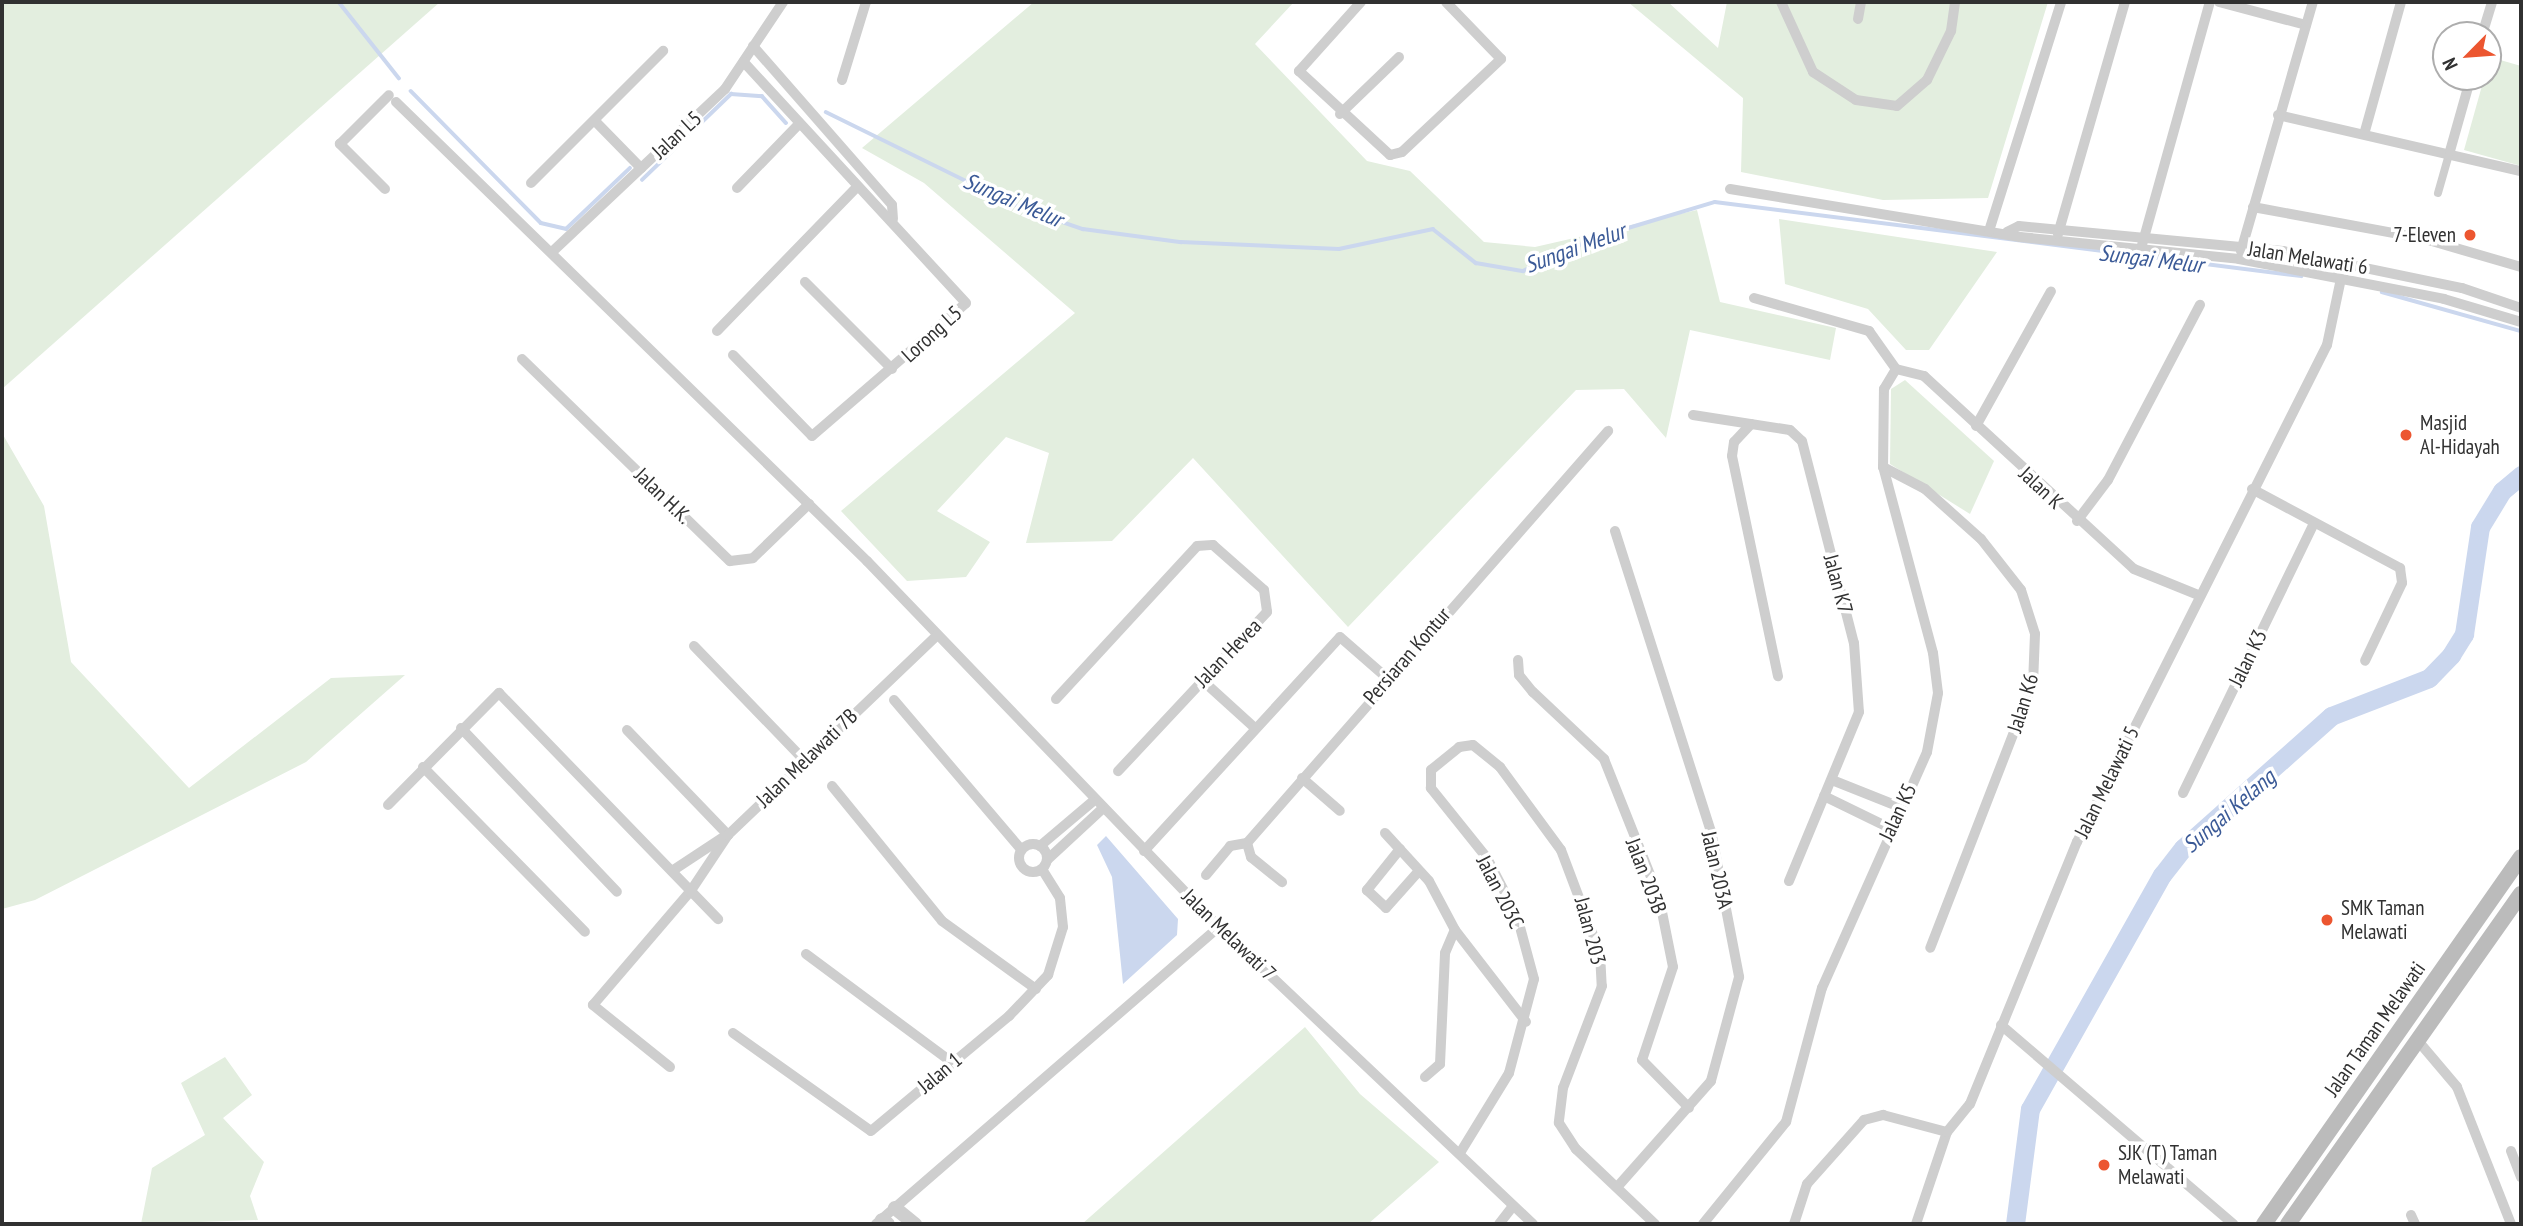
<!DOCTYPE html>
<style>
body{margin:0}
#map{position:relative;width:2523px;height:1226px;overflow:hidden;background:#fff;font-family:"PT Sans Narrow",sans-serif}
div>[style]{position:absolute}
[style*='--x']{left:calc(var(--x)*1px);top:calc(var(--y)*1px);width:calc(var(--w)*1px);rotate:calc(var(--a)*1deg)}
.green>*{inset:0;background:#e3eedf}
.water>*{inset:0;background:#cbd7ee}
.stream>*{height:3.5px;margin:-1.75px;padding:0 1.75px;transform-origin:1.75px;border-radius:1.75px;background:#cbd7ee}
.river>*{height:19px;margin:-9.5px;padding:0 9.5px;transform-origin:9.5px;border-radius:9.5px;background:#cbd7ee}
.pedestrian>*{height:8px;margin:-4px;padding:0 4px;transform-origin:4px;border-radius:4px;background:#cecece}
.minor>*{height:10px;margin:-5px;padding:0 5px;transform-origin:5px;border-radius:5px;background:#cecece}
.minor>.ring{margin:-5px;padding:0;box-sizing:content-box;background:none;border:10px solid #cecece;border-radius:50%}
.tertiary>*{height:14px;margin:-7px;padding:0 7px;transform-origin:7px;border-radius:7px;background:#cecece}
.secondary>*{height:16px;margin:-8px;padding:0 8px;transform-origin:8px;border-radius:8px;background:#bbb}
.dots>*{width:19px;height:19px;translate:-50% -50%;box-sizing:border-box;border:4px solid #fff;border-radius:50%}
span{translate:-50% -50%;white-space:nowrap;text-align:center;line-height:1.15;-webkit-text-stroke:7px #fff;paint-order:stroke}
.street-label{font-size:21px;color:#313131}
.poi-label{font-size:21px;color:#313131}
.right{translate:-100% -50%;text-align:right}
.left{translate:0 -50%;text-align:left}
.water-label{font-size:23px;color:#3b5a97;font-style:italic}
.frame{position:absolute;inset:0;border:4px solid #313131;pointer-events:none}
.north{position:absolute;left:2432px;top:21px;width:70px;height:70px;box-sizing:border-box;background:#fff;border:2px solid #adadad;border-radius:50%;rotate:245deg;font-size:19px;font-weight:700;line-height:28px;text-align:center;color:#313131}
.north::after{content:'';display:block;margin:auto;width:24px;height:32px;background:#ec5630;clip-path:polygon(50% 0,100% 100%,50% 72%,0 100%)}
</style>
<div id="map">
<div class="green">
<div style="clip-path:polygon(2px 2px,440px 2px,2px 389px)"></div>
<div style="clip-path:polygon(1034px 2px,1294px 2px,1255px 44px,1367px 161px,1410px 171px,1484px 242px,1535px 247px,1697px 210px,1720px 302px,1836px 328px,1830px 360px,1690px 330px,1666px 438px,1624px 389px,1576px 390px,1348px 627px,1193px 458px,1112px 541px,1026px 543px,1049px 453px,1006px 437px,937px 511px,990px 542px,966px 577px,907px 581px,841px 511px,1075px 313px,924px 183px,862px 148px)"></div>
<div style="clip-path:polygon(1628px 2px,1668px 2px,1718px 48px,1727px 2px,2048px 2px,1988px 198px,1883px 200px,1741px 172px,1743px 98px)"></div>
<div style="clip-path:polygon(2490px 57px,2521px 66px,2521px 166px,2464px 150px)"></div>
<div style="clip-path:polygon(1779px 219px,1997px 252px,1929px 350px,1906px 350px,1868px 309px,1785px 284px)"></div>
<div style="clip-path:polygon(1905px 380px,1994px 461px,1970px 514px,1890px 464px,1891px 389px)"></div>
<div style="clip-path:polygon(2px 433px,44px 506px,71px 662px,189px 788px,331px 678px,405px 675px,306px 762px,35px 900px,2px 909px)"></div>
<div style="clip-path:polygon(1305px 1027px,1360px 1094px,1439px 1162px,1368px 1224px,1082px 1224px)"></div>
<div style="clip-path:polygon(225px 1057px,252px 1095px,223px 1118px,264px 1162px,250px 1196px,258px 1220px,141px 1224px,152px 1168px,205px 1135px,181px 1083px)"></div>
</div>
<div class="water">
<div style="clip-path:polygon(1106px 836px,1178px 919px,1177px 935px,1123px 984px,1112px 877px,1097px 845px)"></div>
</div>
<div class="stream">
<div style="--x:339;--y:2;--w:97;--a:51.7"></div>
<div style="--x:411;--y:91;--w:185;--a:45.4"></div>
<div style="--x:541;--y:223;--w:26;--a:13"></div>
<div style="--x:566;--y:229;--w:88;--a:-43.6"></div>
<div style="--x:826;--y:112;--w:215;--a:26.2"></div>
<div style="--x:1019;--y:207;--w:68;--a:19"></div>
<div style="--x:1083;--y:229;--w:99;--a:7.6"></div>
<div style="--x:1181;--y:242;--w:158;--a:2.5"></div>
<div style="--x:1339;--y:249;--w:96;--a:-12"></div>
<div style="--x:1433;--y:229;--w:55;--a:38.3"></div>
<div style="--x:1476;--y:263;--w:48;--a:9.7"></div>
<div style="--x:1523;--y:271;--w:79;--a:-24.6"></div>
<div style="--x:1595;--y:238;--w:125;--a:-16.7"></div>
<div style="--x:1715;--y:202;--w:591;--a:7.2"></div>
<div style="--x:642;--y:180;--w:124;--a:-44"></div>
<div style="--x:731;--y:94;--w:31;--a:4"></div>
<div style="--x:762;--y:96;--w:36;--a:48"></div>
<div style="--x:2382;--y:292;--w:144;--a:15.7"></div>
</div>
<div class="river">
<div style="--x:2015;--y:1224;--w:116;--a:-82.6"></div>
<div style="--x:2030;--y:1109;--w:269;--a:-60.6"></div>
<div style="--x:2162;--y:875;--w:34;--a:-52"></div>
<div style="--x:2183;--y:848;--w:198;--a:-41.7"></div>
<div style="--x:2331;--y:716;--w:105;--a:-21.2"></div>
<div style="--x:2429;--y:678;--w:32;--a:-46"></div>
<div style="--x:2451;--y:655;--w:25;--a:-58"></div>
<div style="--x:2464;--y:634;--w:108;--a:-81.5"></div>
<div style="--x:2480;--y:527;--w:42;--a:-58.6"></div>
<div style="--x:2502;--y:491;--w:25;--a:-40"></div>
</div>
<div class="pedestrian">
<div style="--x:2438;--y:193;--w:44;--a:-74.1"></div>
</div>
<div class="minor">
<div style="--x:1361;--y:2;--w:93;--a:131.9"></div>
<div style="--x:1299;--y:71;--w:124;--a:42.7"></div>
<div style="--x:1390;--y:155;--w:12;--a:-14"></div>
<div style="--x:1402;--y:152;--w:136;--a:-43.2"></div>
<div style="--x:1501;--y:59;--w:79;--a:-134"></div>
<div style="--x:1781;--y:2;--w:77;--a:65.4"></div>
<div style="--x:1813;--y:72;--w:51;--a:33.1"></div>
<div style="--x:1856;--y:100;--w:41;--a:8.3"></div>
<div style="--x:1897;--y:106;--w:40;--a:-41"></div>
<div style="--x:1927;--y:80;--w:55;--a:-63.9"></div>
<div style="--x:1951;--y:31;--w:29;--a:-82"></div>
<div style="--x:2219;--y:2;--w:90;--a:14.8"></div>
<div style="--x:1858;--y:19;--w:17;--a:-80"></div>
<div style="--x:2482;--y:35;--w:34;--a:-73"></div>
<div style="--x:753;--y:46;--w:211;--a:48.8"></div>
<div style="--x:892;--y:205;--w:14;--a:86"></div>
<div style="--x:842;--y:80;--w:82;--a:-72.9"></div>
<div style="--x:396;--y:102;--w:658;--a:44.26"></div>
<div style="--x:867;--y:561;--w:508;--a:46.12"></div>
<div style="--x:1219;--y:927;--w:432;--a:43.4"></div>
<div style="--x:1340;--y:114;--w:82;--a:-44"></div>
<div style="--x:2278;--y:115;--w:249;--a:13"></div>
<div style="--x:595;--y:121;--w:66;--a:45.6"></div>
<div style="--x:2365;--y:131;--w:134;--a:-74.4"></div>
<div style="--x:2450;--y:151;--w:77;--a:-74.2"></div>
<div style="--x:531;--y:183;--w:187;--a:-45"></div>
<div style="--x:737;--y:188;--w:88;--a:-45.9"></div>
<div style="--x:385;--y:189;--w:64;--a:-135"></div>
<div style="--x:340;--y:144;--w:69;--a:-45"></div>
<div style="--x:1730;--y:189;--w:294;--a:9.4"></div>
<div style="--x:2020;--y:237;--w:220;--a:5.7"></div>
<div style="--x:2239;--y:259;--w:209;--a:11"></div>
<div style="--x:2444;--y:299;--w:80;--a:16.6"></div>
<div style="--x:2253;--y:207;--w:175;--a:10.5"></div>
<div style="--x:2425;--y:239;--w:100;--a:16.3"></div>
<div style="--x:1989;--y:231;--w:240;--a:-72.5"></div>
<div style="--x:2007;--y:232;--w:13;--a:-27"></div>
<div style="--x:2019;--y:226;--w:265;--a:5.4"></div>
<div style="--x:2283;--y:251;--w:183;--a:11.7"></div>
<div style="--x:2462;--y:288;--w:62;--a:18.7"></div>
<div style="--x:2058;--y:234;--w:241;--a:-73.9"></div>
<div style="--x:2142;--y:245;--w:252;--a:-74.4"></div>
<div style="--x:2241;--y:251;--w:259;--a:-73.9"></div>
<div style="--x:552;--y:252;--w:238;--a:-43.3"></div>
<div style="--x:725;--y:89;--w:105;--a:-56.3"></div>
<div style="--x:805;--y:282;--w:123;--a:45"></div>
<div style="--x:1754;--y:298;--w:120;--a:16"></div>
<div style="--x:1869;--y:331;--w:47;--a:54.6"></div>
<div style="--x:717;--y:331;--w:199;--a:-45.8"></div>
<div style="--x:733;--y:355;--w:113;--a:45.7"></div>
<div style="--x:812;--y:436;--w:203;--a:-40.8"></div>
<div style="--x:966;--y:303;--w:328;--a:-132.7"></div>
<div style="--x:522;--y:359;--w:290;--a:44.2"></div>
<div style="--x:730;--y:561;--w:23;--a:-7"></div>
<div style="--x:753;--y:558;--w:78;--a:-44"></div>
<div style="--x:1896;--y:369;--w:29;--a:14"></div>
<div style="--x:1924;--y:376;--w:285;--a:42.6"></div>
<div style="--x:2134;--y:569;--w:69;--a:22.1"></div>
<div style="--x:1693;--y:415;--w:98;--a:8.8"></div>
<div style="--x:1790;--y:430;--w:16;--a:43"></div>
<div style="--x:1802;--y:441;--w:209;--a:75.6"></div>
<div style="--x:1854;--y:643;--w:69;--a:85.9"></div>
<div style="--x:1859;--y:712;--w:183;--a:112.5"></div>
<div style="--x:1751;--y:424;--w:25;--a:133"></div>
<div style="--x:1734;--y:442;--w:14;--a:98"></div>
<div style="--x:1732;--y:456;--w:225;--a:78.2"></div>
<div style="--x:1976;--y:426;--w:154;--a:-60.9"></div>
<div style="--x:1883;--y:467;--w:47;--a:27.6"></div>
<div style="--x:1925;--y:489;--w:75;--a:41.8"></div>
<div style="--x:1981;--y:539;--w:65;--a:51.9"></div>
<div style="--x:2021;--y:590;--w:46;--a:72.3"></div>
<div style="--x:2035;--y:634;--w:49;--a:92.3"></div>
<div style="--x:2033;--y:683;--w:284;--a:111.2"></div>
<div style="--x:2252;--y:489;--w:168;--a:28.1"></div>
<div style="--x:2400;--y:568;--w:15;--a:82"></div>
<div style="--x:2402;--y:583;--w:86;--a:115.4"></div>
<div style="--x:2077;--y:521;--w:51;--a:-52.9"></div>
<div style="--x:2108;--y:480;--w:198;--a:-62.3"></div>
<div style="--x:1615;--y:531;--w:315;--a:72.3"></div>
<div style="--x:1711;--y:831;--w:149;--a:79.1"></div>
<div style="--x:1739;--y:977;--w:108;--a:105.1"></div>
<div style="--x:1711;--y:1081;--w:139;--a:131.5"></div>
<div style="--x:694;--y:646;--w:158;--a:46"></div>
<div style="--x:1518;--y:660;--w:15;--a:86"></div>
<div style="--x:1519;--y:675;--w:22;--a:51"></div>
<div style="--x:1533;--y:692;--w:98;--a:43.3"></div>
<div style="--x:1604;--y:759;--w:149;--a:68.3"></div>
<div style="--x:1659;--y:897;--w:71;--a:78.7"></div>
<div style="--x:1673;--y:967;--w:98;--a:108.4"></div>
<div style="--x:1642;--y:1060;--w:67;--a:45.6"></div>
<div style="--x:1202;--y:680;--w:72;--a:42.2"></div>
<div style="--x:1056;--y:699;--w:208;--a:-47.3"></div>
<div style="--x:1197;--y:546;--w:16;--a:-4"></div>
<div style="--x:1213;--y:545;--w:68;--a:41.4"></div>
<div style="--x:1264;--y:590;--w:22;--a:82"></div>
<div style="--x:1267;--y:612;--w:218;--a:133.1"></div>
<div style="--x:894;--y:700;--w:196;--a:49.6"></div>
<div style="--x:461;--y:728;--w:226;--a:46.4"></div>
<div style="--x:627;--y:730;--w:146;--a:46.1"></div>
<div style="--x:423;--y:767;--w:231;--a:45.5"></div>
<div style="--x:1302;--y:778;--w:50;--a:41"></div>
<div style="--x:1832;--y:780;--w:73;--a:21.7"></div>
<div style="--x:832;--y:786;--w:174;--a:50.8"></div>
<div style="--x:942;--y:921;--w:116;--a:35.9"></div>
<div style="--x:2183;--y:793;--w:300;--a:-64.1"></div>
<div style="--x:1824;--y:796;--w:73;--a:25.9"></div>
<div style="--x:388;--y:805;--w:158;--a:-45.3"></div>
<div style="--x:499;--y:693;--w:315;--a:45.9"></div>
<div style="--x:1385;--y:833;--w:65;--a:47.5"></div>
<div style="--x:1429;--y:881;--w:55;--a:62"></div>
<div style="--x:1455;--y:930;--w:116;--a:52.3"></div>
<div style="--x:1247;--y:843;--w:548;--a:-48.77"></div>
<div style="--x:1247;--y:843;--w:15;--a:74"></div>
<div style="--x:1251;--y:857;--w:40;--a:39"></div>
<div class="ring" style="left:1019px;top:844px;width:18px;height:18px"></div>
<div style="--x:1040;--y:846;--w:68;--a:-40.2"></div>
<div style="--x:1400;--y:849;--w:53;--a:128.8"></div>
<div style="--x:1367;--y:890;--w:26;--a:43"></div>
<div style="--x:1386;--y:908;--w:48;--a:-48.4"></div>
<div style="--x:1144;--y:851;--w:290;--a:-47.5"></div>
<div style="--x:1340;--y:637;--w:62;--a:41.1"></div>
<div style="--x:1047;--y:860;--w:74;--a:-42.8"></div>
<div style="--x:672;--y:871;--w:60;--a:-33.4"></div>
<div style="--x:1206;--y:875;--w:38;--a:-50"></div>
<div style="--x:1230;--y:846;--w:17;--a:-10"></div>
<div style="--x:806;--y:954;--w:183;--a:36.6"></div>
<div style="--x:2001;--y:1025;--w:306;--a:40.6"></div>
<div style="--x:733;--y:1033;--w:169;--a:35.4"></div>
<div style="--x:871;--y:1131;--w:180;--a:-39.8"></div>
<div style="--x:1009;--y:1016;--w:57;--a:-46.4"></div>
<div style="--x:1048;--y:975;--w:50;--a:-72.6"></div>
<div style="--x:1063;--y:927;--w:29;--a:-96"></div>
<div style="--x:1060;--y:898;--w:34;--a:-122"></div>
<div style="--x:2419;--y:1042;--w:59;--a:49.8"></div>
<div style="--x:2457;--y:1087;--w:147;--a:68.5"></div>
<div style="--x:670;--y:1067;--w:99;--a:-141.2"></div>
<div style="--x:593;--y:1005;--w:149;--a:-49.4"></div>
<div style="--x:690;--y:892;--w:69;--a:-56.3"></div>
<div style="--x:728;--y:835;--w:288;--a:-43.7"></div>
<div style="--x:1425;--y:1077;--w:20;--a:-41"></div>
<div style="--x:1440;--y:1064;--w:111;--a:-87.4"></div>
<div style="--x:1445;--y:953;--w:25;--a:-67"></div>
<div style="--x:2511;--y:1151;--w:28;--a:69"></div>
<div style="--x:1460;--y:1153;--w:94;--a:-58.5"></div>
<div style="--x:1509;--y:1073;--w:97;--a:-75.1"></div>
<div style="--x:1534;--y:979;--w:65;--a:-105.1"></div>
<div style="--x:1517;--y:916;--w:65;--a:-117.3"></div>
<div style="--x:1487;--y:858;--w:90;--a:-128.7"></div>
<div style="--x:1431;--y:788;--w:18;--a:-90"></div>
<div style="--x:1431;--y:770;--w:36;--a:-39"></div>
<div style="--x:1459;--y:747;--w:14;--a:-8"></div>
<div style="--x:1473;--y:745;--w:35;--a:39"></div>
<div style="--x:1500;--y:767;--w:103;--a:53.7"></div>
<div style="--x:1561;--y:850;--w:110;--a:69.3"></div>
<div style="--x:1600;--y:953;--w:33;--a:87"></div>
<div style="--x:1602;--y:986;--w:109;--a:110.9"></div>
<div style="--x:1563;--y:1088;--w:35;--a:97"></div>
<div style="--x:1559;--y:1123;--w:31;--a:57"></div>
<div style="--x:1576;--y:1149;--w:109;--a:43.5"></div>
<div style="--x:2411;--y:1215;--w:10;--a:66"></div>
<div style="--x:876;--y:1224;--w:454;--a:-40.9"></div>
<div style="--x:1499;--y:1224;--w:23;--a:-52"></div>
<div style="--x:1703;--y:1224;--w:132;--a:-50.9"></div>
<div style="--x:1786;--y:1122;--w:139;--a:-75"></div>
<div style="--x:1822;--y:988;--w:258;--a:-66"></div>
<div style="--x:1927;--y:752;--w:60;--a:-79.4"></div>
<div style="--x:1938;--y:693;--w:40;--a:-97.1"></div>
<div style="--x:1933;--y:653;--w:193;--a:-105"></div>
<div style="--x:1883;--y:467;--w:78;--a:-89.3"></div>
<div style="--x:1884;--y:389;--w:23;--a:-59"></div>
<div style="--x:1794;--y:1224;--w:42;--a:-72"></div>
<div style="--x:1807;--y:1184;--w:86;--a:-48.3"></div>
<div style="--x:1864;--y:1120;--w:20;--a:-15"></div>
<div style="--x:1883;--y:1115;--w:66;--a:14.9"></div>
<div style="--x:1916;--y:1224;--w:97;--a:-71.4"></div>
<div style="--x:1947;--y:1132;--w:36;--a:-51"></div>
<div style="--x:1970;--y:1104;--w:283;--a:-67.8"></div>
<div style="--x:2077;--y:842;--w:556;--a:-63.3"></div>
<div style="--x:2327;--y:345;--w:83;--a:-78.1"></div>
</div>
<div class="tertiary">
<div style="--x:895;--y:1208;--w:26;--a:39"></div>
<div style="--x:882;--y:1220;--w:7;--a:34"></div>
</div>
<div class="secondary">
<div style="--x:2264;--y:1224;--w:448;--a:-55"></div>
<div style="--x:2288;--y:1224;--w:404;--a:-54.8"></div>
</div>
<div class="dots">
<div style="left:2470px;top:235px;background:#ec5630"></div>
<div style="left:2406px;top:435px;background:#ec5630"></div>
<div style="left:2327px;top:920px;background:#ec5630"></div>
<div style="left:2104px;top:1165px;background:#ec5630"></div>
</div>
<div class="street-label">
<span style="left:677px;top:135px;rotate:-43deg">Jalan L5</span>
<span style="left:2308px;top:258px;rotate:9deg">Jalan Melawati 6</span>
<span style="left:932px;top:334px;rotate:-42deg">Lorong L5</span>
<span style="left:2041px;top:488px;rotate:43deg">Jalan K</span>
<span style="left:663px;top:496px;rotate:44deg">Jalan H.K.</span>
<span style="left:1838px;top:584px;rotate:75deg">Jalan K7</span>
<span style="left:1228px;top:653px;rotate:-46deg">Jalan Hevea</span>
<span style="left:1407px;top:656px;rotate:-49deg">Persiaran Kontur</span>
<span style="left:2248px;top:658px;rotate:-64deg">Jalan K3</span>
<span style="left:2023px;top:703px;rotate:-73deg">Jalan K6</span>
<span style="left:807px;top:758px;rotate:-44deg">Jalan Melawati 7B</span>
<span style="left:2107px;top:782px;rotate:-64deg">Jalan Melawati 5</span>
<span style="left:1898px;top:812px;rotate:-65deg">Jalan K5</span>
<span style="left:1717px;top:870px;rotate:77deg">Jalan 203A</span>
<span style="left:1646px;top:876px;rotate:69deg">Jalan 203B</span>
<span style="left:1500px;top:892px;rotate:63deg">Jalan 203C</span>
<span style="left:1590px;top:931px;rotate:75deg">Jalan 203</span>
<span style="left:1229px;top:935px;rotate:44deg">Jalan Melawati 7</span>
<span style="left:2375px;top:1029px;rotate:-55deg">Jalan Taman Melawati</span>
<span style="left:940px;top:1073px;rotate:-40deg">Jalan 1</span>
</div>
<div class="poi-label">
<span class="right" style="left:2456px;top:235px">7-Eleven</span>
<span class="left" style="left:2420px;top:435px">Masjid<br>Al-Hidayah</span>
<span class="left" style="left:2341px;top:920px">SMK Taman<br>Melawati</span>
<span class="left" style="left:2118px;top:1165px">SJK (T) Taman<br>Melawati</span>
</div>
<div class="water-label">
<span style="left:1013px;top:200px;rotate:23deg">Sungai Melur</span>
<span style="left:1575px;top:248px;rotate:-20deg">Sungai Melur</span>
<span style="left:2151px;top:259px;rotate:7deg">Sungai Melur</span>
<span style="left:2229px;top:811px;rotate:-41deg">Sungai Kelang</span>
</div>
<div class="frame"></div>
<div class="north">N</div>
</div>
